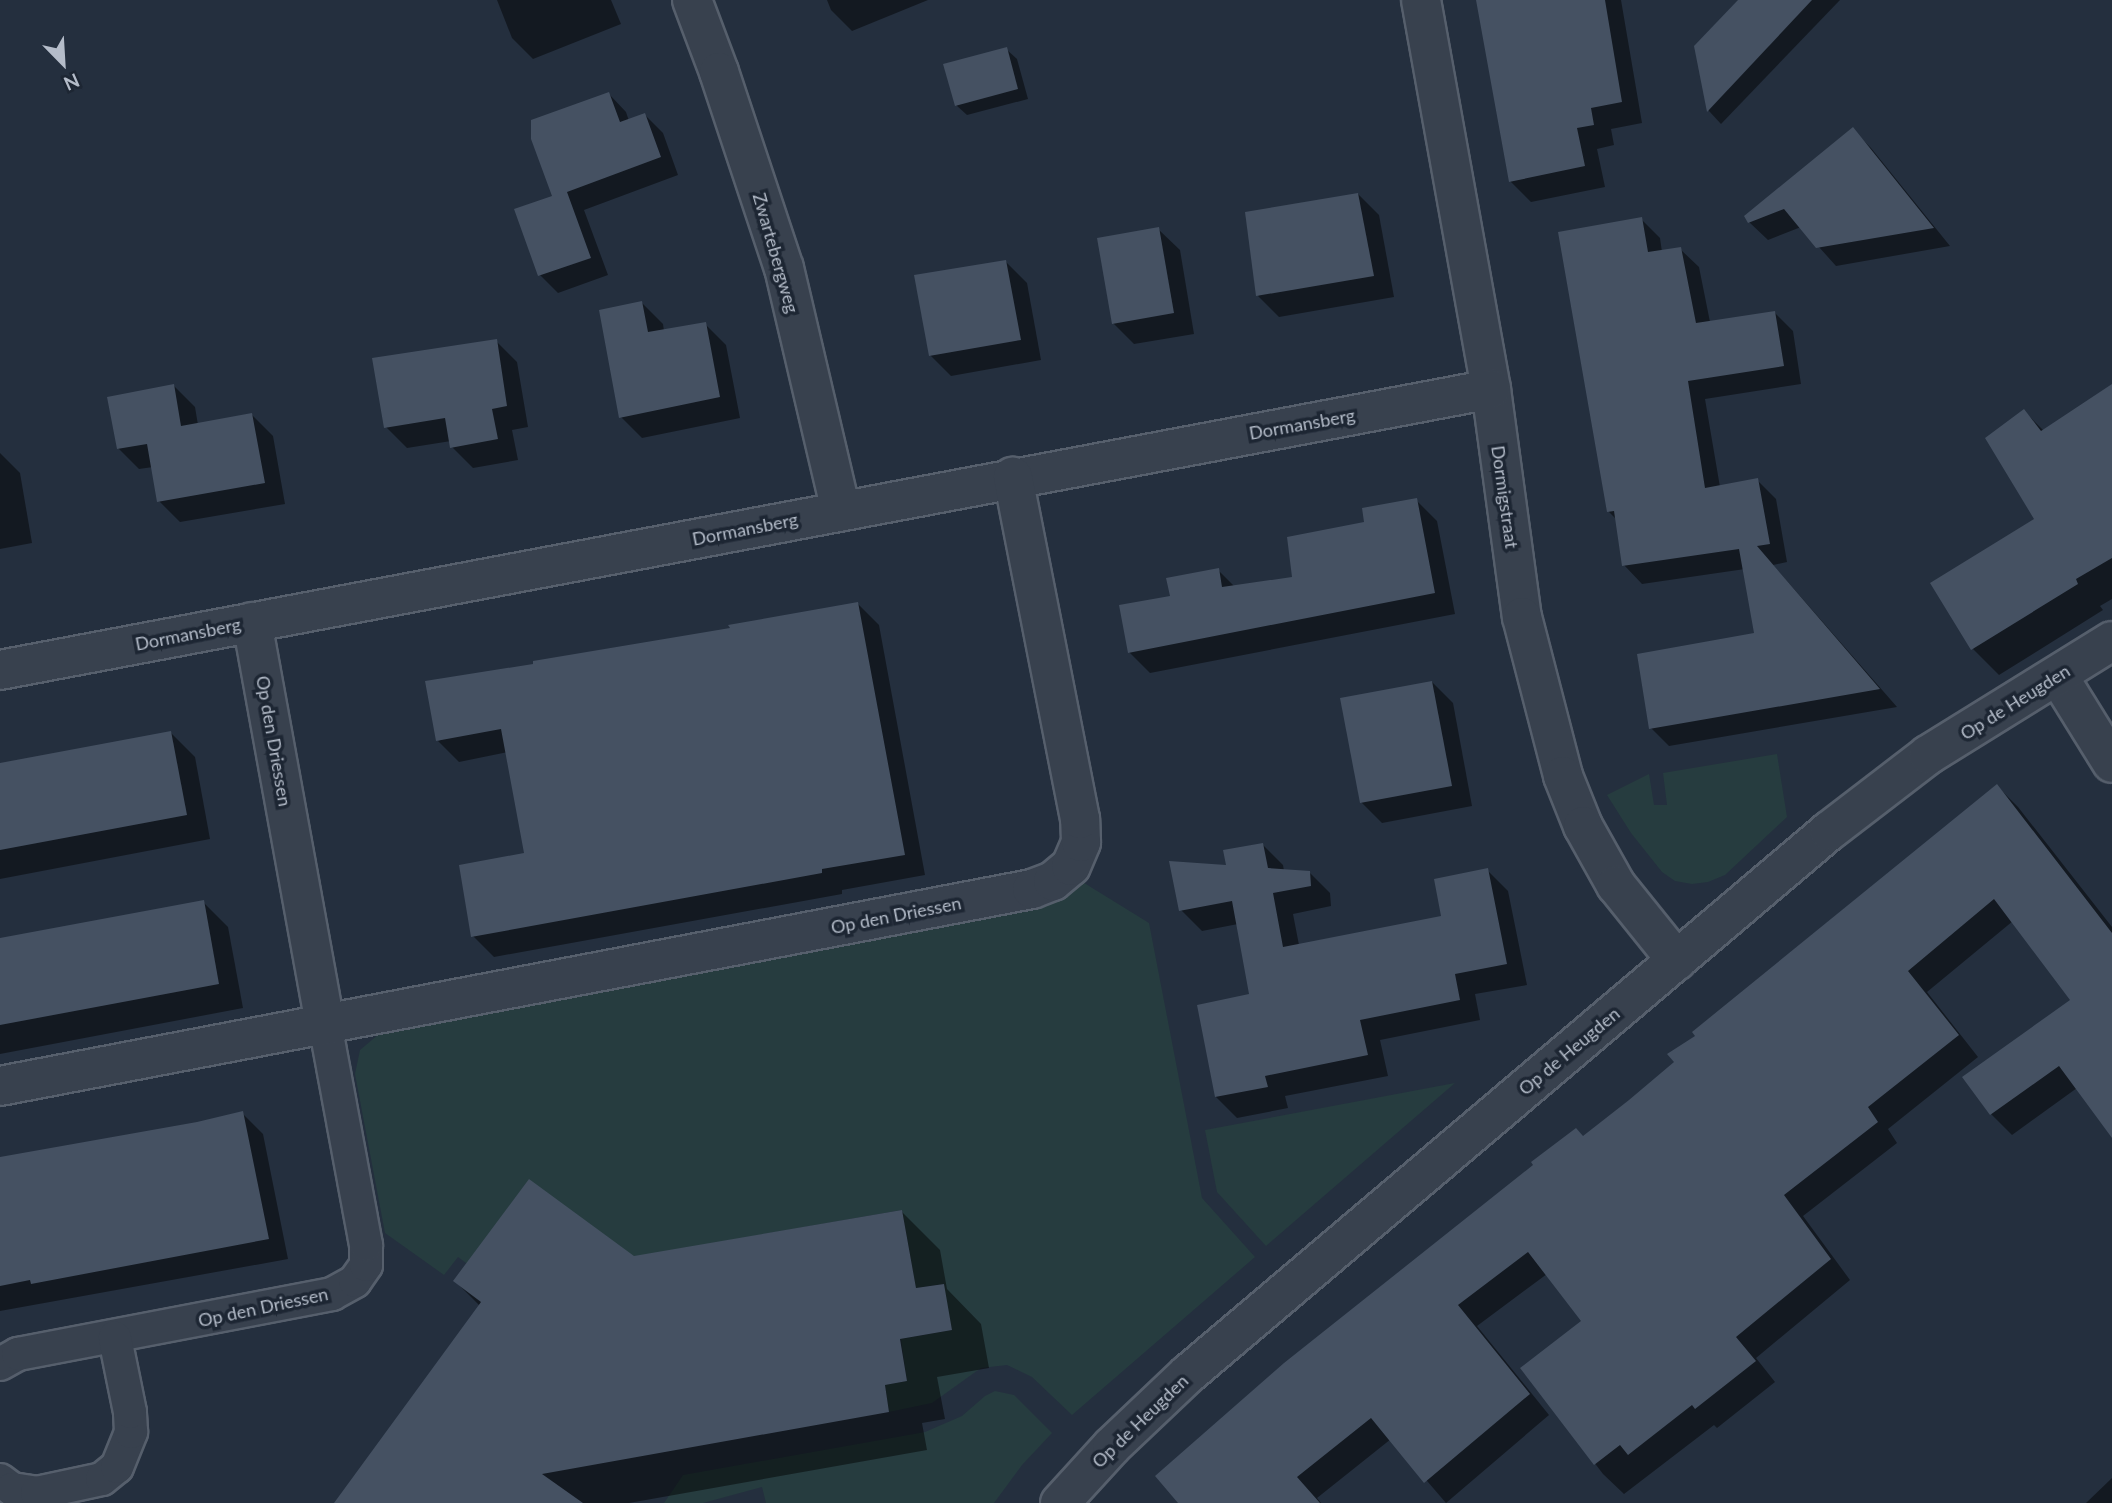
<!DOCTYPE html>
<style>
body{margin:0}
#map{position:relative;width:2112px;height:1503px;overflow:hidden;background:#242f3e;font-family:Lato,sans-serif}
div>[style]{position:absolute}
[style*='--x']{left:calc(var(--x)*1px);top:calc(var(--y)*1px);width:calc(var(--w)*1px);rotate:calc(var(--a)*1deg)}
.green>*{inset:0;background:#263c3f}
.shadow>*{inset:0;background:#0007}
.building>*{inset:0;background:#455162}
.roads{filter:drop-shadow(2px 0 #565f6c) drop-shadow(-2px 0 #565f6c) drop-shadow(0 2px #565f6c) drop-shadow(0 -2px #565f6c)}
.service>*{height:32px;margin:-16px;padding:0 16px;transform-origin:16px;border-radius:16px;background:#38414e}
.minor>*{height:38px;margin:-19px;padding:0 19px;transform-origin:19px;border-radius:19px;background:#38414e}
.tertiary>*{height:38px;margin:-19px;padding:0 19px;transform-origin:19px;border-radius:19px;background:#38414e}
span{translate:-50% -50%;white-space:nowrap;text-align:center;line-height:1.15;-webkit-text-stroke:7px #1d2633;paint-order:stroke}
.street-label{font-size:18px;color:#b4bcc9}
.north{position:absolute;left:28px;top:28px;width:70px;height:70px;-webkit-text-stroke:5px #1d2633;paint-order:stroke;rotate:156deg;font-size:19px;font-weight:700;line-height:28px;text-align:center;color:#b4bcc9}
.north::after{content:'';display:block;margin:auto;width:24px;height:32px;background:#b4bcc9;clip-path:polygon(50% 0,100% 100%,50% 72%,0 100%)}
</style>
<div id="map">
<div class="green">
<div style="clip-path:polygon(1777px 754px,1787px 817px,1725px 875px,1708px 882px,1692px 884px,1675px 881px,1662px 872px,1631px 833px,1607px 795px,1649px 774px,1654px 805px,1667px 805px,1663px 773px)"></div>
<div style="clip-path:polygon(1081px 881px,1149px 923px,1202px 1198px,1255px 1257px,1072px 1415px,1032px 1377px,1007px 1365px,981px 1368px,932px 1403px,889px 1412px,885px 1385px,907px 1381px,901px 1339px,952px 1330px,943px 1284px,916px 1288px,902px 1210px,634px 1257px,466px 1263px,458px 1257px,444px 1275px,385px 1233px,355px 1074px,360px 1050px,379px 1034px,393px 1028px,1037px 909px,1063px 898px)"></div>
<div style="clip-path:polygon(1455px 1083px,1266px 1246px,1217px 1192px,1205px 1130px)"></div>
<div style="clip-path:polygon(995px 1391px,1014px 1395px,1052px 1433px,1022px 1465px,994px 1503px,766px 1503px,762px 1487px,703px 1503px,664px 1503px,683px 1475px,925px 1432px,962px 1416px,985px 1396px)"></div>
</div>
<div class="shadow">
<div style="clip-path:polygon(497px 0,611px 0,621px 24px,533px 59px,512px 38px)"></div>
<div style="clip-path:polygon(827px 0,928px 0,852px 31px,831px 10px)"></div>
<div style="clip-path:polygon(1477px 0,1621px 0,1642px 123px,1611px 129px,1614px 145px,1597px 149px,1605px 187px,1531px 202px,1510px 181px)"></div>
<div style="clip-path:polygon(1741px 0,1840px 0,1721px 124px,1709px 111px,1696px 46px)"></div>
<div style="clip-path:polygon(1006px 49px,1017px 59px,1028px 99px,967px 115px,956px 105px)"></div>
<div style="clip-path:polygon(609px 94px,626px 112px,629px 121px,645px 115px,663px 133px,678px 175px,584px 210px,608px 275px,558px 293px,540px 275px,555px 197px)"></div>
<div style="clip-path:polygon(1853px 130px,1871px 148px,1950px 246px,1836px 266px,1801px 227px,1768px 240px,1749px 222px)"></div>
<div style="clip-path:polygon(1358px 194px,1379px 215px,1394px 297px,1279px 317px,1258px 296px)"></div>
<div style="clip-path:polygon(1641px 219px,1660px 238px,1662px 252px,1680px 249px,1699px 267px,1710px 322px,1775px 313px,1793px 331px,1801px 384px,1705px 399px,1720px 487px,1757px 480px,1776px 499px,1787px 562px,1773px 565px,1897px 707px,1669px 746px,1651px 728px,1756px 634px,1745px 569px,1642px 584px,1624px 565px,1617px 520px,1609px 512px)"></div>
<div style="clip-path:polygon(1158px 229px,1180px 250px,1194px 334px,1134px 344px,1113px 323px)"></div>
<div style="clip-path:polygon(1006px 262px,1027px 283px,1041px 360px,951px 376px,930px 355px)"></div>
<div style="clip-path:polygon(642px 303px,663px 324px,664px 331px,705px 324px,726px 345px,740px 418px,642px 438px,621px 417px)"></div>
<div style="clip-path:polygon(496px 341px,517px 362px,528px 427px,512px 430px,518px 460px,473px 468px,452px 447px,451px 441px,407px 448px,386px 427px)"></div>
<div style="clip-path:polygon(174px 386px,195px 407px,198px 425px,252px 415px,273px 436px,285px 504px,180px 522px,159px 501px,153px 467px,139px 469px,118px 448px)"></div>
<div style="clip-path:polygon(2112px 386px,2112px 599px,2100px 606px,2103px 610px,1999px 675px,1973px 649px,2037px 520px,2024px 411px,2044px 431px)"></div>
<div style="clip-path:polygon(0 453px,20px 473px,32px 543px,0 549px)"></div>
<div style="clip-path:polygon(1416px 500px,1437px 521px,1455px 614px,1150px 673px,1129px 652px,1172px 597px,1218px 570px,1235px 587px,1294px 578px,1366px 523px)"></div>
<div style="clip-path:polygon(858px 604px,879px 625px,925px 875px,842px 890px,842px 894px,494px 957px,473px 936px,527px 854px,508px 752px,459px 762px,438px 741px,732px 630px)"></div>
<div style="clip-path:polygon(1432px 682px,1453px 703px,1472px 806px,1382px 823px,1361px 802px)"></div>
<div style="clip-path:polygon(170px 732px,195px 757px,210px 839px,0 879px,0 765px)"></div>
<div style="clip-path:polygon(1997px 786px,2018px 807px,2112px 927px,2112px 1136px,2077px 1088px,2012px 1135px,1991px 1114px,2073px 1000px,2013px 921px,1927px 992px,1978px 1057px,1888px 1129px,1897px 1143px,1803px 1216px,1850px 1280px,1756px 1358px,1775px 1382px,1717px 1428px,1714px 1425px,1624px 1494px,1603px 1474px,1523px 1369px,1583px 1321px,1547px 1274px,1477px 1326px,1549px 1415px,1446px 1503px,1391px 1439px,1317px 1498px,1321px 1503px,1180px 1503px,1584px 1138px,1677px 1062px,1697px 1036px)"></div>
<div style="clip-path:polygon(1262px 844px,1283px 865px,1284px 871px,1309px 872px,1330px 893px,1331px 906px,1293px 914px,1299px 945px,1443px 918px,1487px 870px,1508px 891px,1527px 985px,1475px 994px,1480px 1020px,1380px 1040px,1388px 1076px,1285px 1096px,1288px 1108px,1237px 1118px,1216px 1097px,1251px 995px,1238px 924px,1202px 931px,1181px 910px,1228px 867px)"></div>
<div style="clip-path:polygon(203px 902px,228px 927px,243px 1008px,0 1054px,0 939px)"></div>
<div style="clip-path:polygon(242px 1113px,263px 1134px,288px 1259px,0 1311px,0 1159px,197px 1124px)"></div>
<div style="clip-path:polygon(902px 1212px,940px 1250px,947px 1289px,981px 1324px,989px 1368px,937px 1377px,945px 1419px,922px 1423px,927px 1450px,629px 1503px,336px 1503px,480px 1306px,455px 1281px,633px 1258px)"></div>
<div style="clip-path:polygon(2112px 1478px,2112px 1503px,2086px 1503px)"></div>
</div>
<div class="building">
<div style="clip-path:polygon(1476px 0,1605px 0,1622px 102px,1591px 108px,1594px 125px,1577px 128px,1585px 166px,1509px 182px)"></div>
<div style="clip-path:polygon(1738px 0,1812px 0,1707px 112px,1694px 46px)"></div>
<div style="clip-path:polygon(1007px 47px,1018px 89px,955px 106px,943px 64px)"></div>
<div style="clip-path:polygon(609px 92px,620px 122px,645px 113px,661px 157px,567px 192px,591px 258px,538px 276px,514px 209px,552px 196px,531px 139px,531px 120px)"></div>
<div style="clip-path:polygon(1853px 127px,1934px 228px,1816px 248px,1784px 209px,1748px 223px,1744px 216px)"></div>
<div style="clip-path:polygon(1358px 193px,1374px 276px,1256px 296px,1245px 212px)"></div>
<div style="clip-path:polygon(1642px 217px,1648px 252px,1681px 247px,1696px 323px,1775px 311px,1784px 366px,1688px 381px,1705px 488px,1758px 478px,1770px 544px,1757px 546px,1880px 689px,1649px 729px,1637px 654px,1754px 633px,1739px 549px,1622px 566px,1614px 511px,1607px 512px,1558px 232px)"></div>
<div style="clip-path:polygon(1159px 227px,1174px 313px,1112px 324px,1097px 238px)"></div>
<div style="clip-path:polygon(1006px 260px,1021px 340px,929px 356px,914px 275px)"></div>
<div style="clip-path:polygon(642px 301px,648px 332px,706px 322px,720px 397px,619px 418px,599px 310px)"></div>
<div style="clip-path:polygon(497px 339px,507px 406px,492px 409px,498px 439px,450px 448px,445px 418px,384px 428px,372px 358px)"></div>
<div style="clip-path:polygon(174px 384px,181px 426px,252px 413px,265px 483px,157px 502px,147px 444px,117px 449px,107px 397px)"></div>
<div style="clip-path:polygon(2112px 384px,2112px 558px,2076px 579px,2078px 584px,1971px 650px,1930px 583px,2034px 519px,1985px 438px,2024px 409px,2041px 431px)"></div>
<div style="clip-path:polygon(1417px 498px,1435px 593px,1128px 653px,1119px 605px,1170px 596px,1166px 578px,1219px 568px,1222px 587px,1292px 577px,1287px 537px,1364px 522px,1362px 508px)"></div>
<div style="clip-path:polygon(858px 602px,905px 855px,822px 869px,822px 873px,471px 937px,459px 865px,524px 853px,501px 729px,436px 741px,425px 681px,533px 664px,533px 661px,730px 628px,728px 625px)"></div>
<div style="clip-path:polygon(1432px 681px,1452px 786px,1360px 803px,1340px 698px)"></div>
<div style="clip-path:polygon(171px 731px,187px 815px,0 850px,0 763px)"></div>
<div style="clip-path:polygon(1997px 784px,2112px 933px,2112px 1138px,2059px 1066px,1990px 1115px,1962px 1077px,2070px 1000px,1994px 899px,1908px 971px,1959px 1035px,1868px 1107px,1878px 1122px,1784px 1195px,1831px 1259px,1736px 1337px,1756px 1361px,1695px 1409px,1692px 1405px,1628px 1455px,1620px 1445px,1594px 1465px,1520px 1368px,1581px 1321px,1528px 1252px,1458px 1305px,1530px 1394px,1424px 1483px,1371px 1418px,1297px 1477px,1320px 1503px,1178px 1503px,1155px 1476px,1284px 1363px,1533px 1165px,1531px 1162px,1576px 1128px,1583px 1136px,1629px 1100px,1674px 1062px,1667px 1054px,1695px 1036px,1692px 1032px)"></div>
<div style="clip-path:polygon(1263px 843px,1268px 868px,1310px 871px,1311px 886px,1273px 893px,1283px 947px,1441px 916px,1434px 879px,1488px 868px,1507px 964px,1455px 974px,1460px 1000px,1360px 1020px,1368px 1055px,1265px 1076px,1268px 1087px,1215px 1097px,1197px 1005px,1249px 994px,1232px 901px,1179px 911px,1169px 861px,1226px 865px,1223px 850px)"></div>
<div style="clip-path:polygon(204px 900px,219px 984px,0 1025px,0 938px)"></div>
<div style="clip-path:polygon(243px 1111px,269px 1239px,31px 1284px,30px 1280px,0 1286px,0 1157px,197px 1122px)"></div>
<div style="clip-path:polygon(529px 1179px,634px 1256px,902px 1210px,916px 1288px,944px 1284px,952px 1330px,900px 1339px,907px 1381px,885px 1385px,889px 1412px,542px 1474px,583px 1503px,334px 1503px,481px 1302px,453px 1281px)"></div>
</div>
<div class="roads">
<div class="service">
<div style="--x:0;--y:1364;--w:21;--a:-29"></div>
<div style="--x:18;--y:1354;--w:320;--a:-10.8"></div>
<div style="--x:332;--y:1294;--w:26;--a:-29"></div>
<div style="--x:355;--y:1281;--w:19;--a:-55"></div>
<div style="--x:366;--y:1265;--w:20;--a:-90"></div>
<div style="--x:366;--y:1245;--w:225;--a:-100.5"></div>
<div style="--x:0;--y:1480;--w:15;--a:37"></div>
<div style="--x:12;--y:1489;--w:25;--a:9"></div>
<div style="--x:37;--y:1493;--w:66;--a:-12.2"></div>
<div style="--x:102;--y:1479;--w:19;--a:-39"></div>
<div style="--x:117;--y:1467;--w:38;--a:-68"></div>
<div style="--x:131;--y:1432;--w:20;--a:-93"></div>
<div style="--x:130;--y:1412;--w:76;--a:-101.5"></div>
</div>
<div class="minor">
<div style="--x:692;--y:0;--w:77;--a:69.4"></div>
<div style="--x:719;--y:72;--w:206;--a:71.7"></div>
<div style="--x:784;--y:268;--w:250;--a:76.8"></div>
<div style="--x:1421;--y:0;--w:395;--a:79.8"></div>
<div style="--x:1491;--y:389;--w:230;--a:82.3"></div>
<div style="--x:1522;--y:617;--w:164;--a:75.5"></div>
<div style="--x:1563;--y:776;--w:54;--a:68.2"></div>
<div style="--x:1583;--y:826;--w:68;--a:60.8"></div>
<div style="--x:1616;--y:885;--w:97;--a:51.2"></div>
<div style="--x:252;--y:622;--w:409;--a:79.7"></div>
<div style="--x:0;--y:670;--w:1517;--a:-10.67"></div>
<div style="--x:2058;--y:676;--w:102;--a:58.2"></div>
<div style="--x:0;--y:1086;--w:1051;--a:-10.81"></div>
<div style="--x:1032;--y:889;--w:22;--a:-21"></div>
<div style="--x:1053;--y:881;--w:23;--a:-40"></div>
<div style="--x:1071;--y:866;--w:26;--a:-67"></div>
<div style="--x:1081;--y:842;--w:23;--a:-92"></div>
<div style="--x:1080;--y:819;--w:349;--a:-101.1"></div>
</div>
<div class="tertiary">
<div style="--x:1060;--y:1503;--w:77;--a:-47.6"></div>
<div style="--x:1112;--y:1446;--w:105;--a:-43.5"></div>
<div style="--x:1188;--y:1374;--w:840;--a:-40.27"></div>
<div style="--x:1829;--y:831;--w:125;--a:-37.5"></div>
<div style="--x:1928;--y:755;--w:216;--a:-31.8"></div>
</div>
</div>
<div class="street-label">
<span style="left:776px;top:253px;rotate:74deg">Zwartebergweg</span>
<span style="left:1302px;top:424px;rotate:-10deg">Dormansberg</span>
<span style="left:1505px;top:497px;rotate:82deg">Dormigstraat</span>
<span style="left:745px;top:529px;rotate:-11deg">Dormansberg</span>
<span style="left:188px;top:634px;rotate:-11deg">Dormansberg</span>
<span style="left:2015px;top:702px;rotate:-32deg">Op de Heugden</span>
<span style="left:274px;top:741px;rotate:80deg">Op den Driessen</span>
<span style="left:896px;top:915px;rotate:-11deg">Op den Driessen</span>
<span style="left:1569px;top:1051px;rotate:-40deg">Op de Heugden</span>
<span style="left:263px;top:1307px;rotate:-12deg">Op den Driessen</span>
<span style="left:1140px;top:1421px;rotate:-44deg">Op de Heugden</span>
</div>
<div class="north">N</div>
</div>
